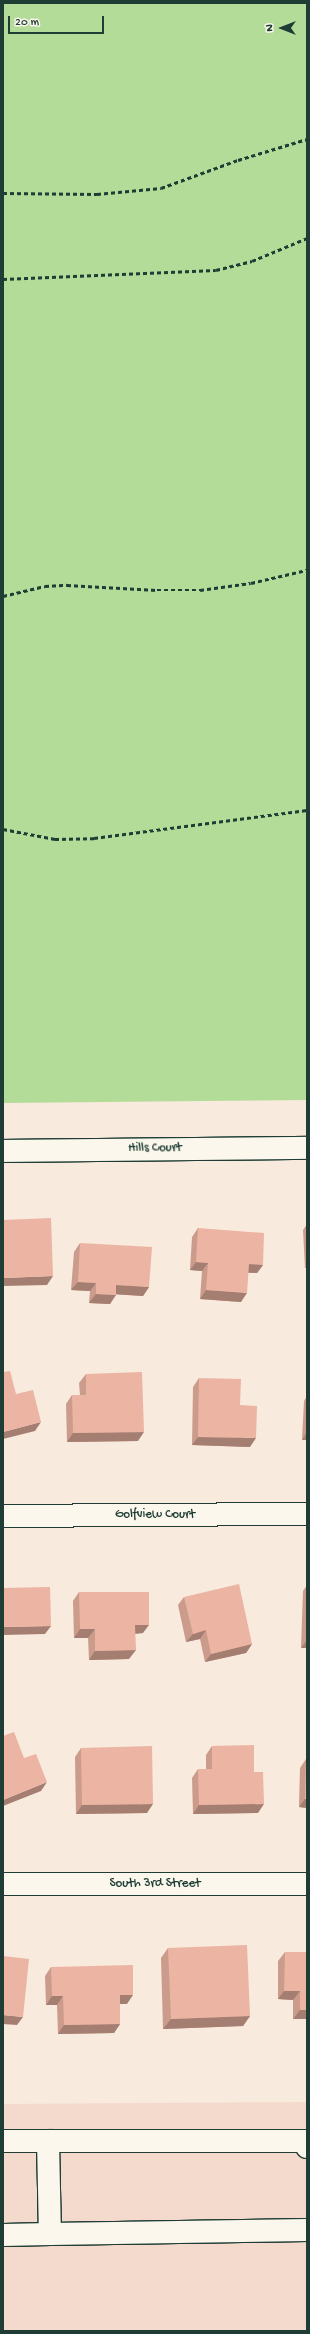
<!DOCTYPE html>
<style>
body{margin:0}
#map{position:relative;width:310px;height:2334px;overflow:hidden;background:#f8eadd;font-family:"Gochi Hand",sans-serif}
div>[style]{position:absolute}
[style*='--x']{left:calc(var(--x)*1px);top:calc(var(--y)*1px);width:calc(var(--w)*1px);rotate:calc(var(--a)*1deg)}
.built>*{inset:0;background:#f4dacc}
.green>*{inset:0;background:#b4dc99}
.path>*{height:2.5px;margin-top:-1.25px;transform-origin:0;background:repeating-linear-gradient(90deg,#1f3d34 0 4px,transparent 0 7px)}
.roads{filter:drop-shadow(1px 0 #1f3d34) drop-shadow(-1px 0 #1f3d34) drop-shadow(0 1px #1f3d34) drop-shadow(0 -1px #1f3d34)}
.minor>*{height:22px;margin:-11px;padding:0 11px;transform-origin:11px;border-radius:11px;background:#fbf7ec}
.wall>*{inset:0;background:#cb9b8c}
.shaded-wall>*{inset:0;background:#a57e72}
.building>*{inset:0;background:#ecb4a3}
span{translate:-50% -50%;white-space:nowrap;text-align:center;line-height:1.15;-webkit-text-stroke:3px #fbf7ec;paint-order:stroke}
.street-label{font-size:13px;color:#1f3d34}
.frame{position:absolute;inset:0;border:4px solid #1f3d34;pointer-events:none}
.north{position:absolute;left:262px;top:8px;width:40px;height:40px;-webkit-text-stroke:3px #fbf7ec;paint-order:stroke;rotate:270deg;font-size:11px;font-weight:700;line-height:16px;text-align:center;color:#1f3d34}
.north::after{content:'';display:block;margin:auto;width:14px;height:18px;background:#1f3d34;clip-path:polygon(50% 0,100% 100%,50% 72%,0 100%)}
.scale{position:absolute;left:8px;top:16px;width:96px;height:18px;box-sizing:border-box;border:2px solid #1f3d34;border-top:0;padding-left:5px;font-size:12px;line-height:14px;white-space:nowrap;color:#1f3d34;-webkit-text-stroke:3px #fbf7ec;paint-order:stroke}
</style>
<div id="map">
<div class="built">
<div style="clip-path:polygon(307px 2102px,307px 2331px,3px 2331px,3px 2104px)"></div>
</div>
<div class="green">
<div style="clip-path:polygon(3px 3px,307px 3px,307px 1100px,3px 1103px)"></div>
</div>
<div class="path">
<div style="--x:3;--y:193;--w:94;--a:0.6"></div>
<div style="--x:97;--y:194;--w:64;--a:-5.4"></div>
<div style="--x:161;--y:188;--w:82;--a:-20"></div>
<div style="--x:238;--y:160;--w:72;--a:-16.9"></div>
<div style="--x:3;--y:279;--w:213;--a:-2.4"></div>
<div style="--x:216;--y:270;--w:37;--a:-14"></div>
<div style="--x:252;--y:261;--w:60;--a:-22.7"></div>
<div style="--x:3;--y:596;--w:43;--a:-13.4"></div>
<div style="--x:45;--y:586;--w:22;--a:-3"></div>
<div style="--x:67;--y:585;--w:90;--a:3.2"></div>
<div style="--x:157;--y:590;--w:43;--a:0"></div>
<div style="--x:200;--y:590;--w:51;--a:-7.8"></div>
<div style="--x:251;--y:583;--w:57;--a:-13.1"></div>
<div style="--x:3;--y:829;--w:53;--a:10.9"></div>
<div style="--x:55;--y:839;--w:39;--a:-1"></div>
<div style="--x:94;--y:838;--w:215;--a:-7.5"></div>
</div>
<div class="roads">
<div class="minor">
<div style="--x:3;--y:1151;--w:304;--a:-0.6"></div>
<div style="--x:3;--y:1516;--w:304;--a:-0.4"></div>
<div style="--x:3;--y:1884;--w:304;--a:0"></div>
<div style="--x:3;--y:2141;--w:45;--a:0"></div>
<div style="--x:307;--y:2147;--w:6;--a:-90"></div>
<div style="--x:307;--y:2141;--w:259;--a:180"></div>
<div style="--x:48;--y:2141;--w:93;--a:88.8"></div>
<div style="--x:50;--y:2234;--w:257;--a:-0.9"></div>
<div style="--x:3;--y:2235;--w:47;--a:-1.2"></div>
</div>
</div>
<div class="wall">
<div style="clip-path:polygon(307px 1224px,307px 1268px,305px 1268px,303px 1230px)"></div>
<div style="clip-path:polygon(198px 1228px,263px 1265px,257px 1273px,248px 1273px,241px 1302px,200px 1299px,202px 1271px,190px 1270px,192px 1237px)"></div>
<div style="clip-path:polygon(80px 1243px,149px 1287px,143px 1296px,116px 1294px,110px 1304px,89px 1303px,90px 1291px,71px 1290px,74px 1252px)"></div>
<div style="clip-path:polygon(86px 1374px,138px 1441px,67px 1442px,66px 1404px,72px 1395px,80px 1395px,79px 1383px)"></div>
<div style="clip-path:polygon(199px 1378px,250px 1447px,192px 1445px,193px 1387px)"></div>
<div style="clip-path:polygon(307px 1396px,307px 1440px,302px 1440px,304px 1401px)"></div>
<div style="clip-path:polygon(307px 1585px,307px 1648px,301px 1648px,303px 1591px)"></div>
<div style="clip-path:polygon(79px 1592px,143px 1633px,135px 1634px,129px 1659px,89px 1660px,88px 1638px,74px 1638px,73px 1601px)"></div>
<div style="clip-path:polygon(184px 1597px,252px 1644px,246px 1653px,205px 1662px,200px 1639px,186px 1642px,178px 1605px)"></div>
<div style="clip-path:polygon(212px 1746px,254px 1772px,258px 1813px,193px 1814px,192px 1778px,198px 1769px,206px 1769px,206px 1755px)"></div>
<div style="clip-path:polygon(81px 1748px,147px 1813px,76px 1814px,75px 1757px)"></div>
<div style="clip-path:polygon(306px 1759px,307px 1808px,299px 1807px,300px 1768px)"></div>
<div style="clip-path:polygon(168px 1948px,250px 2016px,243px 2026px,163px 2029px,161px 1958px)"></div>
<div style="clip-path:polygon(285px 1952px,307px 1952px,307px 2019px,293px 2019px,293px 2000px,278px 1999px,278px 1961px)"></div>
<div style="clip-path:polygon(51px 1967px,127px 2004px,120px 2004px,120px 2024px,114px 2033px,58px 2034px,57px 2005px,46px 2005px,45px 1976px)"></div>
</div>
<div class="shaded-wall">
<div style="clip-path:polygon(196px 1262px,208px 1263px,202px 1271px,190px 1270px)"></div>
<div style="clip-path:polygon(249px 1264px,263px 1265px,257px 1273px,243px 1272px)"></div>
<div style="clip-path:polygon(53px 1276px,47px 1285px,3px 1286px,3px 1278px)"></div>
<div style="clip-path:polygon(78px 1282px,96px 1283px,90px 1291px,71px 1290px)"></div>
<div style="clip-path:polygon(116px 1285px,149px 1287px,143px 1296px,110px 1294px)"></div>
<div style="clip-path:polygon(206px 1290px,247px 1293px,241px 1302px,200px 1299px)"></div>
<div style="clip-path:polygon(96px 1294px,116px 1295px,110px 1304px,89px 1303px)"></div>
<div style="clip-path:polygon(41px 1422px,35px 1431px,3px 1439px,3px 1432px)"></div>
<div style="clip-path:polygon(144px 1432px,138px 1441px,67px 1442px,73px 1433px)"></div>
<div style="clip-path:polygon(307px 1432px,307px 1440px,302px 1440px)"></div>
<div style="clip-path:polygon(198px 1437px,256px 1438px,250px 1447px,192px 1445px)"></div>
<div style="clip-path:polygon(135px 1625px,149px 1625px,143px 1633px,129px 1634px)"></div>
<div style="clip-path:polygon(51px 1626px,45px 1634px,3px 1635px,3px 1627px)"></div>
<div style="clip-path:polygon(80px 1629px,95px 1629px,88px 1638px,74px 1638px)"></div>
<div style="clip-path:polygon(206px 1630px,200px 1639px,186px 1642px,193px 1634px)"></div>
<div style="clip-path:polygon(307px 1640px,307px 1648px,301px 1648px)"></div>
<div style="clip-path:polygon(252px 1644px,246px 1653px,205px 1662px,211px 1654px)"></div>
<div style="clip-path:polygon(136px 1650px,129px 1659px,89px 1660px,95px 1651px)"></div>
<div style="clip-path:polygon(47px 1782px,41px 1791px,3px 1806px,3px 1800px)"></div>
<div style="clip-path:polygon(305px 1799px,307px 1799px,307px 1808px,299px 1807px)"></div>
<div style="clip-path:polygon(153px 1804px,147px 1813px,76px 1814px,82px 1805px)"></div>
<div style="clip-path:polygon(264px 1804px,258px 1813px,193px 1814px,199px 1805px)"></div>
<div style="clip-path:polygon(284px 1991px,300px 1991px,293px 2000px,278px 1999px)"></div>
<div style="clip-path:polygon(120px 1995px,133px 1995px,127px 2004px,113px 2004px)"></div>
<div style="clip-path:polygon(52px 1996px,63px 1996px,57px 2005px,46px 2005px)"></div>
<div style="clip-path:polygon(300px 2010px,307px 2010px,307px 2019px,293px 2019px)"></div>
<div style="clip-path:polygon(3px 2015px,23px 2017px,17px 2025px,3px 2024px)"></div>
<div style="clip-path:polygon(250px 2016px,243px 2026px,163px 2029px,171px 2019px)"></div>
<div style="clip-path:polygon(120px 2024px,114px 2033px,58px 2034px,64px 2025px)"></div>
</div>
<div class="building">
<div style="clip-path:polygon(51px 1218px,53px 1276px,3px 1278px,3px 1220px)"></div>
<div style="clip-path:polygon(198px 1228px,264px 1233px,263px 1265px,249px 1264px,247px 1293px,206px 1290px,208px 1263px,196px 1262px)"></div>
<div style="clip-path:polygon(80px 1243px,152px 1247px,149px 1287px,116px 1285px,116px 1295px,96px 1294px,96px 1283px,78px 1282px)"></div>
<div style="clip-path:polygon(10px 1371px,16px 1394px,33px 1390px,41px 1422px,3px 1432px,3px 1372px)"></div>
<div style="clip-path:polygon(142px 1372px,144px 1432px,73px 1433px,72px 1395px,86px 1395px,86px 1374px)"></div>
<div style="clip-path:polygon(199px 1378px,241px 1379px,240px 1405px,257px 1406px,256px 1438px,198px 1437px)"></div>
<div style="clip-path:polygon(239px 1584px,252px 1644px,211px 1654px,206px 1630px,193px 1634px,184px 1597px)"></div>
<div style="clip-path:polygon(50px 1587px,51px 1626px,3px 1627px,3px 1588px)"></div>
<div style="clip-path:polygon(79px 1592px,149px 1592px,149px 1625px,135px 1625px,136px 1650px,95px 1651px,95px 1629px,80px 1629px)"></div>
<div style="clip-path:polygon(14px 1732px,24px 1758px,36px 1754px,47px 1782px,3px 1800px,3px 1736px)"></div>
<div style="clip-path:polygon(254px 1745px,254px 1772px,263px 1772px,264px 1804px,199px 1805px,198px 1769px,212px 1769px,212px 1746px)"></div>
<div style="clip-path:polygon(152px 1746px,153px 1804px,82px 1805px,81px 1748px)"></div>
<div style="clip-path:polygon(306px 1759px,307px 1759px,307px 1799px,305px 1799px)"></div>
<div style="clip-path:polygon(247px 1945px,250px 2016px,171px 2019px,168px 1948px)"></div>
<div style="clip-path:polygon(285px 1952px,307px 1952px,307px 2010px,300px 2010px,300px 1991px,284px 1991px)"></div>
<div style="clip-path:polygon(3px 1956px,29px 1959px,23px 2017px,3px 2015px)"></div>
<div style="clip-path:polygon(133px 1965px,133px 1995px,120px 1995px,120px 2024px,64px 2025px,63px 1996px,52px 1996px,51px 1967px)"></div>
</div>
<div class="street-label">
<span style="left:155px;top:1149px;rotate:-1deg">Hills Court</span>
<span style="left:155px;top:1515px">Golfview Court</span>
<span style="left:155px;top:1884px">South 3rd Street</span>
</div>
<div class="frame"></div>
<div class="north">N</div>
<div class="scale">20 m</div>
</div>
